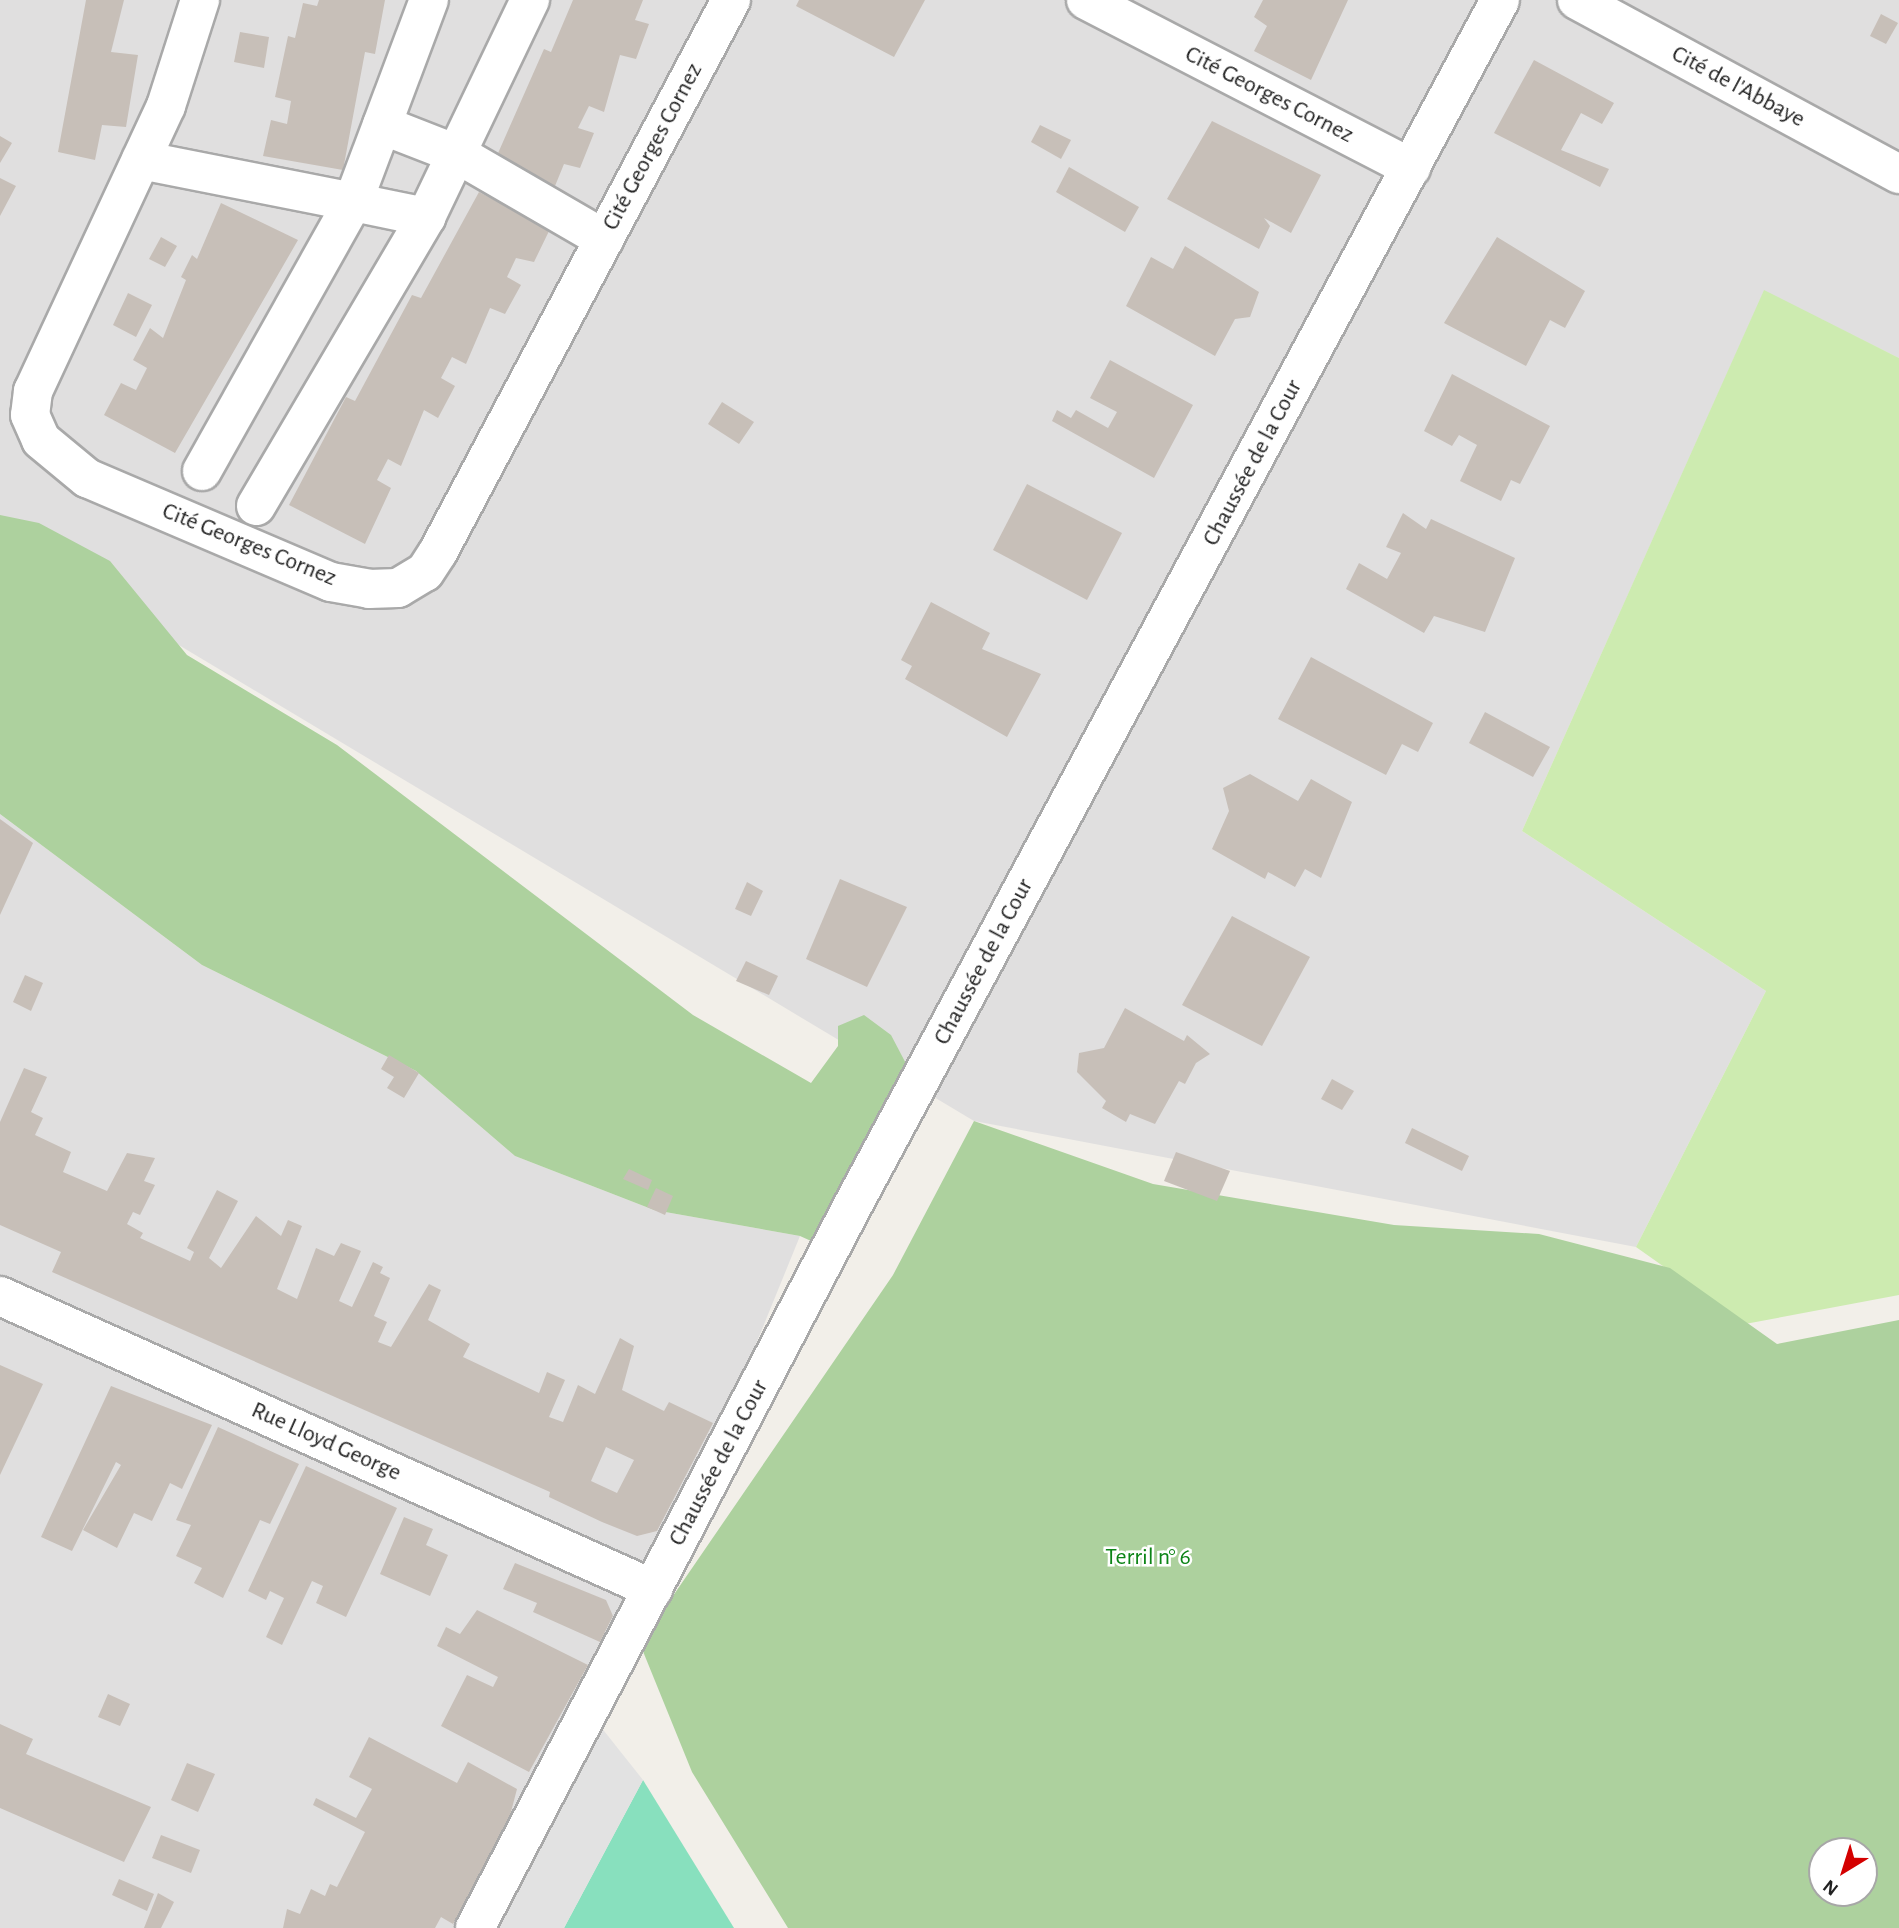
<!DOCTYPE html>
<meta charset="utf-8">
<style>
body{margin:0}
#map{position:relative;width:1899px;height:1928px;overflow:hidden;background:#f2efe9;font-family:"Alegreya Sans",sans-serif}
div>[style]{position:absolute}
[style*='--x']{left:calc(var(--x)*1px);top:calc(var(--y)*1px);width:calc(var(--w)*1px);rotate:calc(var(--a)*1deg)}
.residential>*{inset:0;background:#e0dfdf}
.grass>*{inset:0;background:#cdebb0}
.forest>*{inset:0;background:#add19e}
.pitch>*{inset:0;background:#88e0be}
.parking>*{inset:0;background:#e2e2e2}
.building>*{inset:0;background:#c7bfb8}
.roads{filter:drop-shadow(2px 0 #a9a9a9) drop-shadow(-2px 0 #a9a9a9) drop-shadow(0 2px #a9a9a9) drop-shadow(0 -2px #a9a9a9)}
.minor>*{height:38px;margin:-19px;padding:0 19px;transform-origin:19px;border-radius:19px;background:#fff}
span{translate:-50% -50%;white-space:nowrap;text-align:center;line-height:1.15;-webkit-text-stroke:5px #fff;paint-order:stroke}
.street-label{font-size:24px;color:#222}
.park-label{font-size:24px;color:#0c8416}
.north{position:absolute;left:1808px;top:1837px;width:70px;height:70px;box-sizing:border-box;background:#fff;border:2px solid #a7a7a7;border-radius:50%;rotate:218deg;font-size:19px;font-weight:700;line-height:28px;text-align:center;color:#222}
.north::after{content:'';display:block;margin:auto;width:24px;height:32px;background:#d40000;clip-path:polygon(50% 0,100% 100%,50% 72%,0 100%)}
</style>
<div id="map">
<div class="residential">
<div style="clip-path:polygon(0 0,1899px 0,1899px 358px,1764px 291px,1522px 831px,1766px 991px,1636px 1247px,974px 1121px,0 538px)"></div>
<div style="clip-path:polygon(0 814px,202px 965px,416px 1071px,515px 1156px,654px 1210px,800px 1236px,723px 1425px,460px 1928px,0 1928px)"></div>
</div>
<div class="grass">
<div style="clip-path:polygon(1764px 290px,1899px 358px,1899px 1295px,1745px 1324px,1636px 1247px,1766px 991px,1522px 831px)"></div>
</div>
<div class="forest">
<div style="clip-path:polygon(0 515px,39px 523px,110px 561px,187px 655px,337px 745px,693px 1015px,811px 1083px,838px 1046px,838px 1026px,864px 1015px,891px 1035px,923px 1096px,840px 1254px,800px 1236px,654px 1210px,515px 1156px,416px 1071px,202px 965px,0 814px)"></div>
<div style="clip-path:polygon(evenodd,974px 1121px,1153px 1184px,1394px 1225px,1539px 1234px,1670px 1268px,1777px 1344px,1899px 1320px,1899px 1928px,788px 1928px,692px 1772px,640px 1644px,893px 1275px,974px 1121px,1822px 1851px,1864px 1851px,1864px 1893px,1822px 1893px,1822px 1851px)"></div>
</div>
<div class="pitch">
<div style="clip-path:polygon(643px 1780px,734px 1928px,564px 1928px)"></div>
</div>
<div class="parking">
<div style="clip-path:polygon(589px 1712px,643px 1780px,564px 1928px,475px 1928px)"></div>
</div>
<div class="building">
<div style="clip-path:polygon(86px 0,124px 0,111px 52px,138px 55px,126px 127px,102px 125px,95px 160px,58px 152px)"></div>
<div style="clip-path:polygon(319px 0,385px 0,375px 54px,365px 52px,343px 170px,263px 156px,271px 120px,287px 124px,291px 101px,275px 97px,288px 36px,295px 38px,303px 3px,317px 6px)"></div>
<div style="clip-path:polygon(573px 0,643px 0,635px 20px,649px 24px,636px 59px,620px 55px,604px 112px,589px 106px,578px 128px,594px 133px,580px 168px,564px 164px,555px 186px,495px 160px,544px 49px,551px 52px)"></div>
<div style="clip-path:polygon(799px 0,925px 0,894px 57px,796px 6px)"></div>
<div style="clip-path:polygon(1263px 0,1348px 0,1311px 80px,1254px 51px,1267px 26px,1254px 17px)"></div>
<div style="clip-path:polygon(1881px 14px,1898px 23px,1886px 44px,1870px 36px)"></div>
<div style="clip-path:polygon(240px 32px,269px 37px,264px 68px,234px 62px)"></div>
<div style="clip-path:polygon(1534px 60px,1614px 103px,1602px 124px,1581px 113px,1561px 150px,1609px 169px,1600px 187px,1494px 133px)"></div>
<div style="clip-path:polygon(1212px 121px,1321px 175px,1291px 233px,1264px 218px,1270px 226px,1259px 249px,1167px 199px)"></div>
<div style="clip-path:polygon(1040px 125px,1071px 140px,1061px 159px,1031px 142px)"></div>
<div style="clip-path:polygon(0 136px,12px 143px,0 163px)"></div>
<div style="clip-path:polygon(1069px 167px,1139px 207px,1125px 232px,1056px 192px)"></div>
<div style="clip-path:polygon(0 178px,16px 186px,0 216px)"></div>
<div style="clip-path:polygon(479px 192px,550px 229px,534px 262px,516px 258px,507px 277px,521px 285px,505px 314px,490px 308px,466px 364px,452px 357px,441px 378px,455px 386px,438px 418px,424px 410px,401px 466px,388px 459px,377px 480px,391px 488px,365px 544px,289px 505px,346px 397px,355px 401px,412px 295px,421px 298px)"></div>
<div style="clip-path:polygon(221px 203px,298px 240px,175px 453px,104px 415px,121px 383px,136px 390px,147px 368px,133px 360px,150px 328px,163px 338px,186px 280px,181px 277px,192px 255px,197px 259px)"></div>
<div style="clip-path:polygon(161px 237px,177px 246px,165px 267px,149px 259px)"></div>
<div style="clip-path:polygon(1497px 237px,1585px 291px,1565px 328px,1550px 320px,1526px 366px,1444px 323px)"></div>
<div style="clip-path:polygon(1185px 246px,1259px 292px,1250px 317px,1235px 319px,1215px 356px,1126px 306px,1151px 257px,1173px 269px)"></div>
<div style="clip-path:polygon(128px 293px,152px 305px,136px 337px,113px 325px)"></div>
<div style="clip-path:polygon(1110px 360px,1193px 405px,1154px 478px,1052px 421px,1057px 410px,1071px 418px,1076px 410px,1108px 428px,1117px 412px,1090px 398px)"></div>
<div style="clip-path:polygon(1452px 374px,1550px 426px,1520px 484px,1511px 480px,1501px 501px,1460px 481px,1477px 445px,1459px 435px,1452px 446px,1424px 431px)"></div>
<div style="clip-path:polygon(722px 402px,754px 422px,739px 444px,708px 424px)"></div>
<div style="clip-path:polygon(1027px 484px,1122px 533px,1087px 600px,993px 550px)"></div>
<div style="clip-path:polygon(1403px 513px,1426px 529px,1431px 519px,1515px 558px,1485px 632px,1434px 616px,1424px 633px,1346px 589px,1359px 563px,1387px 579px,1401px 553px,1386px 547px)"></div>
<div style="clip-path:polygon(931px 602px,990px 633px,982px 649px,1041px 674px,1007px 737px,905px 679px,912px 666px,901px 660px)"></div>
<div style="clip-path:polygon(1311px 657px,1433px 723px,1418px 752px,1402px 744px,1386px 775px,1278px 719px)"></div>
<div style="clip-path:polygon(1485px 712px,1550px 747px,1533px 777px,1469px 743px)"></div>
<div style="clip-path:polygon(1250px 774px,1298px 801px,1311px 779px,1352px 802px,1321px 878px,1305px 869px,1295px 887px,1268px 872px,1265px 879px,1212px 849px,1229px 811px,1223px 788px)"></div>
<div style="clip-path:polygon(0 819px,33px 843px,0 915px)"></div>
<div style="clip-path:polygon(840px 879px,907px 907px,867px 987px,806px 959px)"></div>
<div style="clip-path:polygon(747px 882px,763px 891px,751px 916px,735px 909px)"></div>
<div style="clip-path:polygon(1232px 916px,1310px 957px,1262px 1046px,1182px 1005px)"></div>
<div style="clip-path:polygon(746px 961px,778px 976px,769px 995px,736px 981px)"></div>
<div style="clip-path:polygon(25px 975px,43px 983px,31px 1011px,13px 1002px)"></div>
<div style="clip-path:polygon(1125px 1008px,1184px 1041px,1187px 1035px,1210px 1054px,1196px 1063px,1185px 1084px,1179px 1081px,1155px 1124px,1130px 1114px,1126px 1122px,1102px 1108px,1106px 1101px,1077px 1072px,1079px 1053px,1104px 1048px)"></div>
<div style="clip-path:polygon(389px 1055px,419px 1073px,404px 1098px,387px 1088px,394px 1077px,381px 1069px)"></div>
<div style="clip-path:polygon(evenodd,24px 1068px,47px 1077px,31px 1112px,43px 1118px,35px 1135px,71px 1152px,63px 1172px,107px 1191px,127px 1153px,155px 1158px,144px 1181px,155px 1185px,140px 1215px,133px 1212px,127px 1224px,143px 1233px,140px 1238px,190px 1261px,194px 1252px,187px 1248px,217px 1190px,238px 1201px,209px 1258px,221px 1268px,256px 1216px,281px 1236px,288px 1220px,302px 1226px,277px 1289px,297px 1299px,316px 1248px,334px 1256px,341px 1243px,361px 1251px,339px 1301px,352px 1307px,373px 1262px,383px 1267px,380px 1273px,390px 1278px,374px 1316px,387px 1322px,378px 1342px,391px 1347px,429px 1284px,441px 1290px,428px 1320px,470px 1344px,463px 1357px,539px 1393px,547px 1372px,565px 1380px,549px 1417px,563px 1422px,578px 1385px,595px 1394px,620px 1338px,634px 1346px,622px 1390px,664px 1411px,669px 1402px,713px 1423px,657px 1531px,637px 1536px,602px 1522px,549px 1497px,550px 1492px,52px 1272px,61px 1252px,0 1225px,0 1122px,24px 1068px,606px 1447px,634px 1460px,617px 1493px,591px 1481px,606px 1447px)"></div>
<div style="clip-path:polygon(1332px 1079px,1354px 1091px,1342px 1110px,1321px 1099px)"></div>
<div style="clip-path:polygon(1412px 1128px,1469px 1156px,1462px 1171px,1405px 1143px)"></div>
<div style="clip-path:polygon(1176px 1152px,1230px 1171px,1217px 1201px,1164px 1181px)"></div>
<div style="clip-path:polygon(629px 1169px,652px 1180px,648px 1190px,623px 1179px)"></div>
<div style="clip-path:polygon(656px 1188px,673px 1196px,665px 1215px,647px 1207px)"></div>
<div style="clip-path:polygon(0 1365px,43px 1384px,0 1475px)"></div>
<div style="clip-path:polygon(111px 1386px,212px 1425px,182px 1489px,170px 1483px,152px 1521px,134px 1513px,117px 1548px,83px 1530px,121px 1465px,116px 1462px,72px 1551px,41px 1537px)"></div>
<div style="clip-path:polygon(218px 1427px,299px 1464px,270px 1524px,260px 1520px,223px 1598px,194px 1583px,202px 1568px,176px 1556px,191px 1525px,176px 1520px)"></div>
<div style="clip-path:polygon(306px 1466px,397px 1508px,346px 1617px,316px 1603px,323px 1586px,312px 1581px,282px 1645px,266px 1637px,284px 1598px,270px 1591px,266px 1600px,248px 1591px)"></div>
<div style="clip-path:polygon(404px 1517px,433px 1529px,426px 1545px,448px 1555px,430px 1596px,380px 1574px)"></div>
<div style="clip-path:polygon(515px 1563px,606px 1600px,613px 1616px,600px 1642px,533px 1612px,537px 1603px,503px 1589px)"></div>
<div style="clip-path:polygon(477px 1610px,588px 1665px,529px 1772px,441px 1726px,467px 1675px,493px 1687px,498px 1677px,437px 1646px,446px 1627px,460px 1634px)"></div>
<div style="clip-path:polygon(108px 1694px,130px 1704px,120px 1726px,98px 1717px)"></div>
<div style="clip-path:polygon(0 1724px,33px 1739px,26px 1754px,151px 1807px,124px 1862px,0 1808px)"></div>
<div style="clip-path:polygon(369px 1737px,457px 1783px,468px 1762px,517px 1789px,506px 1831px,453px 1924px,441px 1917px,435px 1928px,283px 1928px,287px 1909px,300px 1914px,311px 1889px,325px 1896px,330px 1884px,337px 1887px,365px 1832px,313px 1805px,316px 1798px,356px 1818px,372px 1789px,349px 1777px)"></div>
<div style="clip-path:polygon(187px 1763px,215px 1774px,198px 1812px,171px 1800px)"></div>
<div style="clip-path:polygon(161px 1835px,200px 1850px,191px 1873px,152px 1858px)"></div>
<div style="clip-path:polygon(119px 1879px,154px 1894px,147px 1911px,112px 1895px)"></div>
<div style="clip-path:polygon(158px 1893px,174px 1902px,161px 1928px,144px 1928px)"></div>
</div>
<div class="roads">
<div class="minor">
<div style="--x:200;--y:0;--w:111;--a:107.8"></div>
<div style="--x:166;--y:106;--w:315;--a:115"></div>
<div style="--x:33;--y:391;--w:24;--a:97"></div>
<div style="--x:30;--y:415;--w:27;--a:66"></div>
<div style="--x:41;--y:440;--w:60;--a:39.6"></div>
<div style="--x:87;--y:478;--w:265;--a:23.1"></div>
<div style="--x:331;--y:582;--w:39;--a:10"></div>
<div style="--x:369;--y:589;--w:29;--a:-2"></div>
<div style="--x:398;--y:588;--w:31;--a:-31"></div>
<div style="--x:425;--y:572;--w:24;--a:-57"></div>
<div style="--x:438;--y:552;--w:625;--a:-62.04"></div>
<div style="--x:1086;--y:0;--w:366;--a:27.3"></div>
<div style="--x:1577;--y:0;--w:366;--a:28.4"></div>
<div style="--x:382;--y:125;--w:83;--a:21.3"></div>
<div style="--x:459;--y:155;--w:168;--a:30.1"></div>
<div style="--x:141;--y:160;--w:216;--a:11.2"></div>
<div style="--x:353;--y:202;--w:216;--a:-69.4"></div>
<div style="--x:202;--y:471;--w:308;--a:-60.7"></div>
<div style="--x:353;--y:202;--w:75;--a:11.6"></div>
<div style="--x:256;--y:506;--w:335;--a:-59.5"></div>
<div style="--x:426;--y:217;--w:241;--a:-64.4"></div>
<div style="--x:0;--y:1296;--w:716;--a:24.17"></div>
<div style="--x:475;--y:1928;--w:818;--a:-62.4"></div>
<div style="--x:854;--y:1203;--w:1365;--a:-61.76"></div>
</div>
</div>
<div class="street-label">
<span style="left:1738px;top:87px;rotate:28deg">Cité de l'Abbaye</span>
<span style="left:1269px;top:95px;rotate:27deg">Cité Georges Cornez</span>
<span style="left:653px;top:147px;rotate:-62deg">Cité Georges Cornez</span>
<span style="left:1253px;top:463px;rotate:-62deg">Chaussée de la Cour</span>
<span style="left:249px;top:545px;rotate:22deg">Cité Georges Cornez</span>
<span style="left:984px;top:962px;rotate:-62deg">Chaussée de la Cour</span>
<span style="left:326px;top:1442px;rotate:24deg">Rue Lloyd George</span>
<span style="left:719px;top:1463px;rotate:-62deg">Chaussée de la Cour</span>
</div>
<div class="park-label">
<span style="left:1148px;top:1558px">Terril n° 6</span>
</div>
<div class="north">N</div>
</div>
